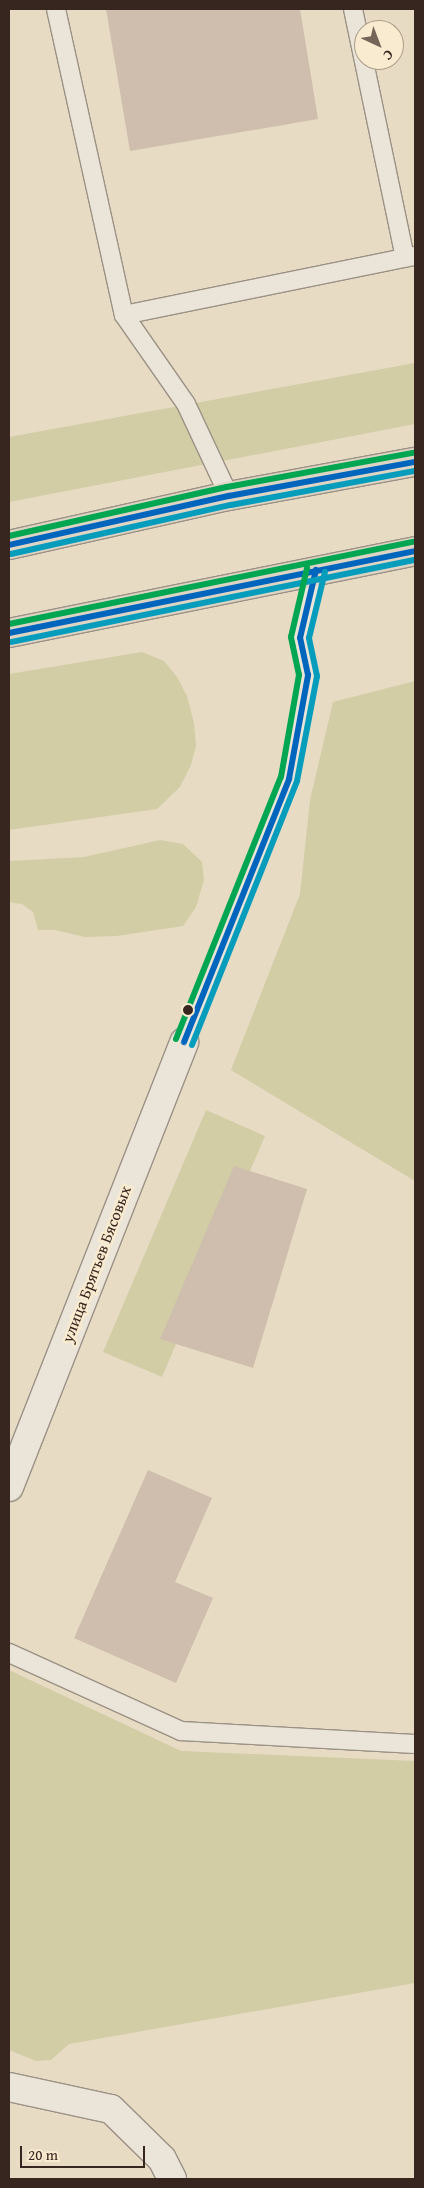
<!DOCTYPE html>
<meta charset="utf-8">
<style>
body{margin:0}
#map{position:relative;width:424px;height:2188px;overflow:hidden;background:#e7dbc4;font-family:"Gentium Book Plus",serif}
div>[style]{position:absolute}
[style*='--x']{left:calc(var(--x)*1px);top:calc(var(--y)*1px);width:calc(var(--w)*1px);rotate:calc(var(--a)*1deg)}
.green>*{inset:0;background:#d2cda5}
.building>*{inset:0;background:#cfbead}
.roads{filter:drop-shadow(1px 0 #9b9184) drop-shadow(-1px 0 #9b9184) drop-shadow(0 1px #9b9184) drop-shadow(0 -1px #9b9184)}
.lane>*{height:18px;margin:-9px;padding:0 9px;transform-origin:9px;border-radius:9px;background:#eae4d9}
.street>*{height:28px;margin:-14px;padding:0 14px;transform-origin:14px;border-radius:14px;background:#eae4d9}
.highway>*{height:28px;margin:-14px;padding:0 14px;transform-origin:14px;border-radius:14px;background:#ded4c4}
.bus-1>*{height:6px;margin:-3px;padding:0 3px;transform-origin:3px;border-radius:3px;background:#0065bd}
.bus-2>*{height:6px;margin:-3px;padding:0 3px;transform-origin:3px;border-radius:3px;background:#069cbc}
.bus-3>*{height:6px;margin:-3px;padding:0 3px;transform-origin:3px;border-radius:3px;background:#00a651}
.dots>*{width:14px;height:14px;translate:-50% -50%;box-sizing:border-box;border:2px solid #f9ebcf;border-radius:50%}
span{translate:-50% -50%;white-space:nowrap;text-align:center;line-height:1.15;-webkit-text-stroke:5px #f9ebcf;paint-order:stroke}
.street-label{font-size:16px;color:#37251f}
.frame{position:absolute;inset:0;border:10px solid #37251f;pointer-events:none}
.north{position:absolute;left:354px;top:20px;width:50px;height:50px;box-sizing:border-box;background:#f9ebcf;border:1px solid #ab9c89;border-radius:50%;rotate:137deg;font-size:14px;font-weight:700;line-height:20px;text-align:center;color:#37251f}
.north::after{content:'';display:block;margin:auto;width:18px;height:22px;background:#756559;clip-path:polygon(50% 0,100% 100%,50% 72%,0 100%)}
.scale{position:absolute;left:20px;top:2146px;width:125px;height:22px;box-sizing:border-box;border:2px solid #37251f;border-top:0;padding-left:6px;font-size:15px;line-height:18px;white-space:nowrap;color:#37251f;-webkit-text-stroke:4px #f9ebcf;paint-order:stroke}
</style>
<div id="map">
<div class="green">
<div style="clip-path:polygon(415px 363px,415px 424px,9px 502px,9px 437px)"></div>
<div style="clip-path:polygon(142px 652px,164px 661px,177px 677px,187px 696px,194px 723px,196px 746px,191px 765px,180px 787px,157px 809px,9px 830px,9px 674px)"></div>
<div style="clip-path:polygon(415px 681px,415px 1181px,231px 1070px,300px 894px,310px 800px,333px 702px)"></div>
<div style="clip-path:polygon(160px 840px,183px 844px,202px 862px,204px 880px,196px 907px,183px 926px,117px 936px,85px 937px,55px 930px,38px 930px,33px 912px,22px 904px,9px 902px,9px 861px,84px 857px)"></div>
<div style="clip-path:polygon(206px 1110px,265px 1136px,162px 1377px,103px 1352px)"></div>
<div style="clip-path:polygon(9px 1670px,181px 1751px,415px 1761px,415px 1983px,69px 2044px,51px 2060px,36px 2061px,9px 2050px)"></div>
</div>
<div class="building">
<div style="clip-path:polygon(106px 9px,300px 9px,318px 119px,130px 151px)"></div>
<div style="clip-path:polygon(234px 1166px,307px 1189px,253px 1368px,160px 1339px)"></div>
<div style="clip-path:polygon(148px 1470px,212px 1498px,175px 1582px,213px 1598px,176px 1683px,74px 1638px)"></div>
</div>
<div class="roads">
<div class="lane">
<div style="--x:56;--y:9;--w:313;--a:77.5"></div>
<div style="--x:124;--y:315;--w:108;--a:55.1"></div>
<div style="--x:186;--y:404;--w:102;--a:64.9"></div>
<div style="--x:353;--y:9;--w:254;--a:78.2"></div>
<div style="--x:124;--y:315;--w:297;--a:-11.5"></div>
<div style="--x:184;--y:1042;--w:283;--a:-68.2"></div>
<div style="--x:289;--y:779;--w:106;--a:-79.6"></div>
<div style="--x:308;--y:675;--w:38;--a:-102"></div>
<div style="--x:300;--y:638;--w:70;--a:-76.8"></div>
<div style="--x:9;--y:1653;--w:189;--a:24.4"></div>
<div style="--x:181;--y:1731;--w:234;--a:3.2"></div>
</div>
<div class="street">
<div style="--x:9;--y:1487;--w:478;--a:-68.5"></div>
<div style="--x:9;--y:2087;--w:104;--a:12.2"></div>
<div style="--x:111;--y:2109;--w:71;--a:44.4"></div>
<div style="--x:162;--y:2159;--w:22;--a:63"></div>
</div>
<div class="highway">
<div style="--x:9;--y:545;--w:225;--a:-12.6"></div>
<div style="--x:229;--y:496;--w:189;--a:-10.4"></div>
<div style="--x:9;--y:633;--w:414;--a:-11.4"></div>
</div>
</div>
<div class="bus-1">
<div style="--x:9;--y:545;--w:225;--a:-12.6"></div>
<div style="--x:229;--y:496;--w:189;--a:-10.4"></div>
<div style="--x:9;--y:633;--w:414;--a:-11.4"></div>
<div style="--x:184;--y:1042;--w:283;--a:-68.2"></div>
<div style="--x:289;--y:779;--w:106;--a:-79.6"></div>
<div style="--x:308;--y:675;--w:38;--a:-102"></div>
<div style="--x:300;--y:638;--w:70;--a:-76.8"></div>
</div>
<div class="bus-2">
<div style="--x:11;--y:554;--w:225;--a:-12.6"></div>
<div style="--x:231;--y:505;--w:187;--a:-10.5"></div>
<div style="--x:11;--y:642;--w:412;--a:-11.5"></div>
<div style="--x:192;--y:1045;--w:284;--a:-68.3"></div>
<div style="--x:297;--y:781;--w:107;--a:-79.2"></div>
<div style="--x:317;--y:676;--w:39;--a:-102"></div>
<div style="--x:309;--y:638;--w:68;--a:-76.4"></div>
</div>
<div class="bus-3">
<div style="--x:9;--y:536;--w:223;--a:-12.7"></div>
<div style="--x:227;--y:487;--w:189;--a:-10.4"></div>
<div style="--x:9;--y:624;--w:412;--a:-11.5"></div>
<div style="--x:176;--y:1039;--w:282;--a:-68.2"></div>
<div style="--x:281;--y:777;--w:104;--a:-80"></div>
<div style="--x:299;--y:675;--w:39;--a:-102"></div>
<div style="--x:291;--y:637;--w:71;--a:-76.9"></div>
</div>
<div class="dots">
<div style="left:188px;top:1010px;background:#37251f"></div>
</div>
<div class="street-label">
<span style="left:96px;top:1264px;rotate:-69deg">улица Брятьев Бясовых</span>
</div>
<div class="frame"></div>
<div class="north">С</div>
<div class="scale">20 m</div>
</div>
